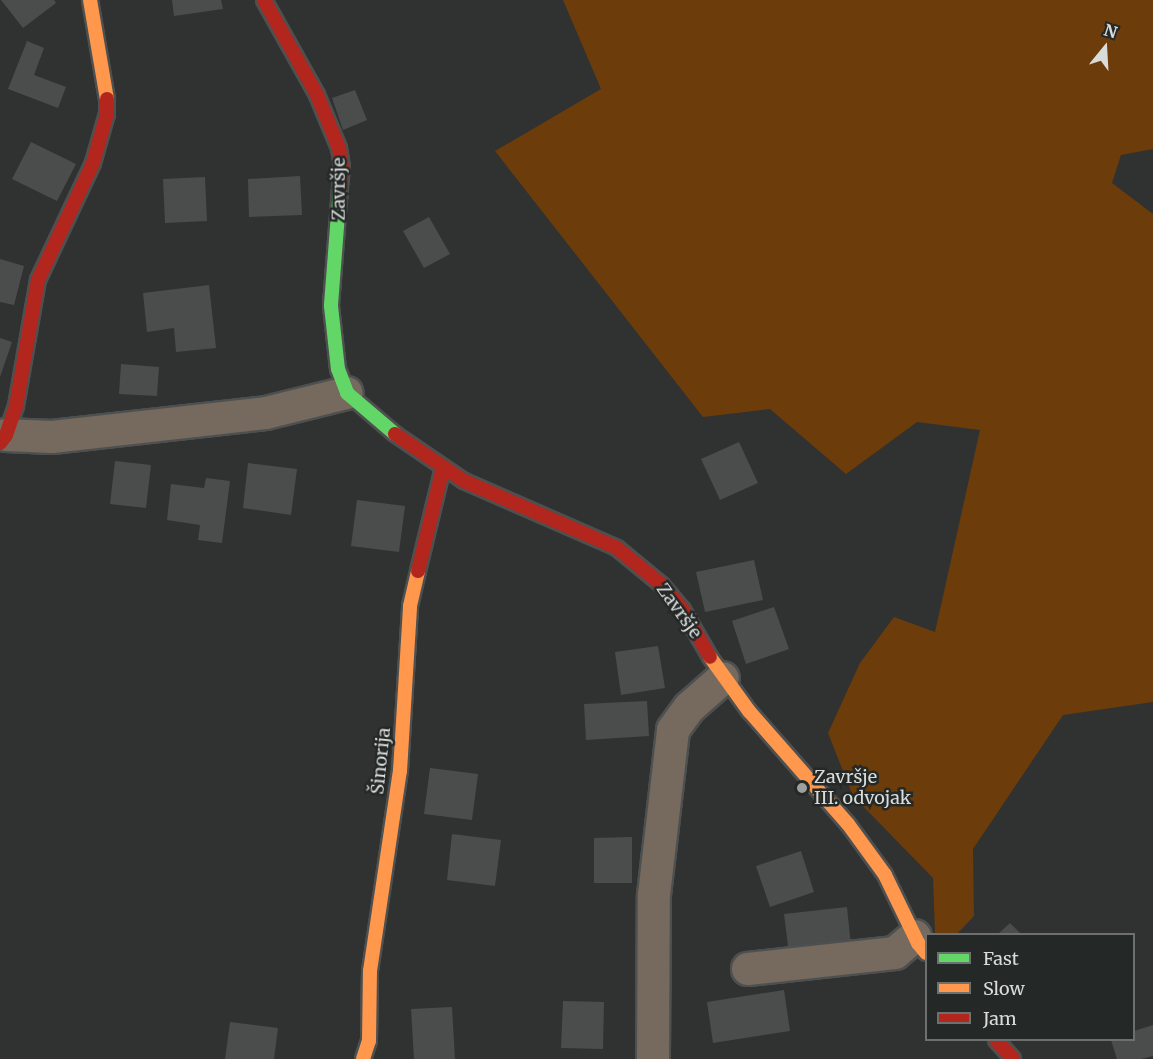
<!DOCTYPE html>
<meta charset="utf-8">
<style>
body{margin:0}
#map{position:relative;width:1153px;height:1059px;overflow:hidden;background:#2f3231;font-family:Merriweather,serif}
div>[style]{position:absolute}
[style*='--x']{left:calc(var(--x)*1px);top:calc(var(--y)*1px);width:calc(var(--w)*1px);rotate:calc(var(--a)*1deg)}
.green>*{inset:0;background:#6c3c0a}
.building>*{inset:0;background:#4a4d4c}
.roads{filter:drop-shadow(2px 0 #4e5050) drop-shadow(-2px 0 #4e5050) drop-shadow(0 2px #4e5050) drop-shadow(0 -2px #4e5050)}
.street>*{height:32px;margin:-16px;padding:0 16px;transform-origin:16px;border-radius:16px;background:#76695e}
.fast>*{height:14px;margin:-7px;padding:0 7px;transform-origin:7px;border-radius:7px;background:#63d668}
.slow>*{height:14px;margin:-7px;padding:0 7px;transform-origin:7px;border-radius:7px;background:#ff974d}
.jam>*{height:14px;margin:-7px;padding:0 7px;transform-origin:7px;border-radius:7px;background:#b3261e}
.dots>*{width:16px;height:16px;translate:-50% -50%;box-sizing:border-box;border:3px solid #242927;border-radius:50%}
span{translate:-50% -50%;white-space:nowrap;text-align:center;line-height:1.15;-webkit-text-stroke:5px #242927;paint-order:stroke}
.street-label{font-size:18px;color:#d9dcdb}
.poi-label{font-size:18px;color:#d9dcdb}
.left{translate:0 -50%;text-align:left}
.legend{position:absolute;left:925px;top:933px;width:210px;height:108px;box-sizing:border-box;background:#242927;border:2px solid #6c716f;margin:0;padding:8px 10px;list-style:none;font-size:18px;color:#d9dcdb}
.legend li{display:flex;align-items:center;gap:12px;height:30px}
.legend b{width:30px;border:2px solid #6c716f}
.north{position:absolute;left:1075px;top:18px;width:60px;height:60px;-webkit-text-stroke:4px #242927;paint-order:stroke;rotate:18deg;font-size:16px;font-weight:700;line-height:24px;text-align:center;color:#d9dcdb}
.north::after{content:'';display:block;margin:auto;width:21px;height:27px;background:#d9dcdb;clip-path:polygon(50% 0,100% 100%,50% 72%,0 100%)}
</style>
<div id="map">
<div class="green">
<div style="clip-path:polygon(563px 0,1153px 0,1153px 149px,1121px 155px,1112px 183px,1153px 214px,1153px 702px,1063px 715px,973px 849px,974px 916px,957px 934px,935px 934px,933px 878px,853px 796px,828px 733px,860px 663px,894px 617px,935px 632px,980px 430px,917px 422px,846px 474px,770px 409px,703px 417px,495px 151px,601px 89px)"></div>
</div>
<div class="building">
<div style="clip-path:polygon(1px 0,54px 0,56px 3px,23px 28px)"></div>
<div style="clip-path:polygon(172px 0,221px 0,223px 9px,174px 16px)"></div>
<div style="clip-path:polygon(27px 41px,44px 48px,34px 75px,66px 87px,58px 108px,8px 89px)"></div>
<div style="clip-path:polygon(355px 90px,367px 120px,343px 130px,332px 98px)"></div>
<div style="clip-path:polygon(31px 142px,76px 164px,57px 201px,12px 179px)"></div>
<div style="clip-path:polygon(300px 176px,302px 215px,249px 217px,248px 179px)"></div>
<div style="clip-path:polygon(205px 177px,207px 221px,165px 223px,163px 179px)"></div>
<div style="clip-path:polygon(429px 217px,450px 254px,424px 268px,403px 231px)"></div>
<div style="clip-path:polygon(0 259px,24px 266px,14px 305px,0 302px)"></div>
<div style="clip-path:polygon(209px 285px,216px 348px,176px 352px,174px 328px,147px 332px,143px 293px)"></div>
<div style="clip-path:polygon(0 338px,12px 342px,0 377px)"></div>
<div style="clip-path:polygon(121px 364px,159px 367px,157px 396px,119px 394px)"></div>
<div style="clip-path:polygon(739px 442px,758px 483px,720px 500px,701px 459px)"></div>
<div style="clip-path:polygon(115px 461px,151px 465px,146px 508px,110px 504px)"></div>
<div style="clip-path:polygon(248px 463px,297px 469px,291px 515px,243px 508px)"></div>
<div style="clip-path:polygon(206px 478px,230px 481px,222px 543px,198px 540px,200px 525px,167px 520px,171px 484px,204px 488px)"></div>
<div style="clip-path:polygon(357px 500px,405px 506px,399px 552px,351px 546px)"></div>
<div style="clip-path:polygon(754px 560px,763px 600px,705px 612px,696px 572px)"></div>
<div style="clip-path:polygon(774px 607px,789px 649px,746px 664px,732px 621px)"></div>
<div style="clip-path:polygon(658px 646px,665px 688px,621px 695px,615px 652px)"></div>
<div style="clip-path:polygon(647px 701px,649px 736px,586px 740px,584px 704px)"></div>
<div style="clip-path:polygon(430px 768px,478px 774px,472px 820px,424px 814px)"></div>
<div style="clip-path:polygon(452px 834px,501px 840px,495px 886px,447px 880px)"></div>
<div style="clip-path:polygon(632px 837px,632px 883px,594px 883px,594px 838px)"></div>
<div style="clip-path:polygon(801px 851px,814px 892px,770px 907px,756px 866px)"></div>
<div style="clip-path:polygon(847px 907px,851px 946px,789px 954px,784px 914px)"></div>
<div style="clip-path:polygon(1010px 923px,1021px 934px,998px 934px)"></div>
<div style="clip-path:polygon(784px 990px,790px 1031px,713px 1043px,707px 1002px)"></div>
<div style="clip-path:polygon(563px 1001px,604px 1002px,603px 1049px,561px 1048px)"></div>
<div style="clip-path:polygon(452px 1007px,455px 1059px,414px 1059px,411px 1009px)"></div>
<div style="clip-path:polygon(230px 1022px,278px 1028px,274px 1059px,225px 1059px)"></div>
<div style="clip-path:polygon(1153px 1025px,1153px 1056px,1141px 1059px,1117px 1059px,1111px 1040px,1134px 1040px,1134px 1031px)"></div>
</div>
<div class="roads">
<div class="street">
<div style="--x:6;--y:435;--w:46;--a:2.5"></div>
<div style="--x:52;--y:437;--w:215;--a:-6.4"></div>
<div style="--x:266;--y:413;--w:83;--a:-13.9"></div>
<div style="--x:748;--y:969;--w:148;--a:-6.2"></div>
<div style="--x:895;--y:953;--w:26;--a:-40"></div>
<div style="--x:653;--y:1059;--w:164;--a:-89.7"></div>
<div style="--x:654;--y:895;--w:166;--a:-83.4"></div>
<div style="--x:673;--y:730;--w:27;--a:-54"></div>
<div style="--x:689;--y:708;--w:45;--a:-41.4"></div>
</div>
<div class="fast">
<div style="--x:340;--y:188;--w:118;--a:94.4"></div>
<div style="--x:331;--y:306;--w:63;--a:83.7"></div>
<div style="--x:338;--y:369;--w:26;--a:69"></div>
<div style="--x:347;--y:393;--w:63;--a:40.5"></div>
</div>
<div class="slow">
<div style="--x:90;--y:0;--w:100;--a:80.3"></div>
<div style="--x:710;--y:657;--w:67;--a:54.2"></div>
<div style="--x:749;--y:711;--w:150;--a:48.8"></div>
<div style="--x:848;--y:824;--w:63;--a:54"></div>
<div style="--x:885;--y:875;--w:76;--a:64.1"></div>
<div style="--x:918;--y:943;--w:13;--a:51"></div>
<div style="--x:363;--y:1059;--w:19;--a:-72"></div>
<div style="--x:369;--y:1041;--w:70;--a:-89.2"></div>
<div style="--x:370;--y:971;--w:202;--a:-81.5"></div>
<div style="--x:400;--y:771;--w:165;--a:-86.5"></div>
<div style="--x:410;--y:606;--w:36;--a:-77"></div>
</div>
<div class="jam">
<div style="--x:264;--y:0;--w:109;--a:60.8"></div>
<div style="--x:317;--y:95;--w:57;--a:67.5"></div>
<div style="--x:339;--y:148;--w:20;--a:81"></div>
<div style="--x:342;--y:168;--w:20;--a:96"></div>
<div style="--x:395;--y:434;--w:83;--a:34.3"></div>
<div style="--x:464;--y:481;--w:167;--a:23.6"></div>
<div style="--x:617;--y:548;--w:58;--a:39.4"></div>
<div style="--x:662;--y:585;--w:33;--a:50"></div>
<div style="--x:683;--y:610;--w:54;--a:60.1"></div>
<div style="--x:0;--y:443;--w:10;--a:-53"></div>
<div style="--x:6;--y:435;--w:31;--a:-71"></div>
<div style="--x:16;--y:406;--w:128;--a:-80.1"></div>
<div style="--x:38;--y:280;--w:129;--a:-64.8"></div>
<div style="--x:93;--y:163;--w:51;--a:-74.1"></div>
<div style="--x:107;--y:114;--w:15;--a:-90"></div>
<div style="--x:418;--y:571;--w:106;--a:-76.4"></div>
<div style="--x:996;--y:1040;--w:25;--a:48"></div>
</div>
</div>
<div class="dots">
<div style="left:802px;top:788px;background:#9ea0a0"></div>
</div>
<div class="street-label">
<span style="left:339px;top:189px;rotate:-90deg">Završje</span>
<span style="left:679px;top:611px;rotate:54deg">Završje</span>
<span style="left:381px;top:761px;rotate:-84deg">Šinorija</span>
</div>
<div class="poi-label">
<span class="left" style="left:814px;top:788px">Završje<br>III. odvojak</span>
</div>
<ul class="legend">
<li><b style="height:8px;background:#63d668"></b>Fast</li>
<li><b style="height:8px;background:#ff974d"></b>Slow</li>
<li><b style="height:8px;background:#b3261e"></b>Jam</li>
</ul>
<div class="north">N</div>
</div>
